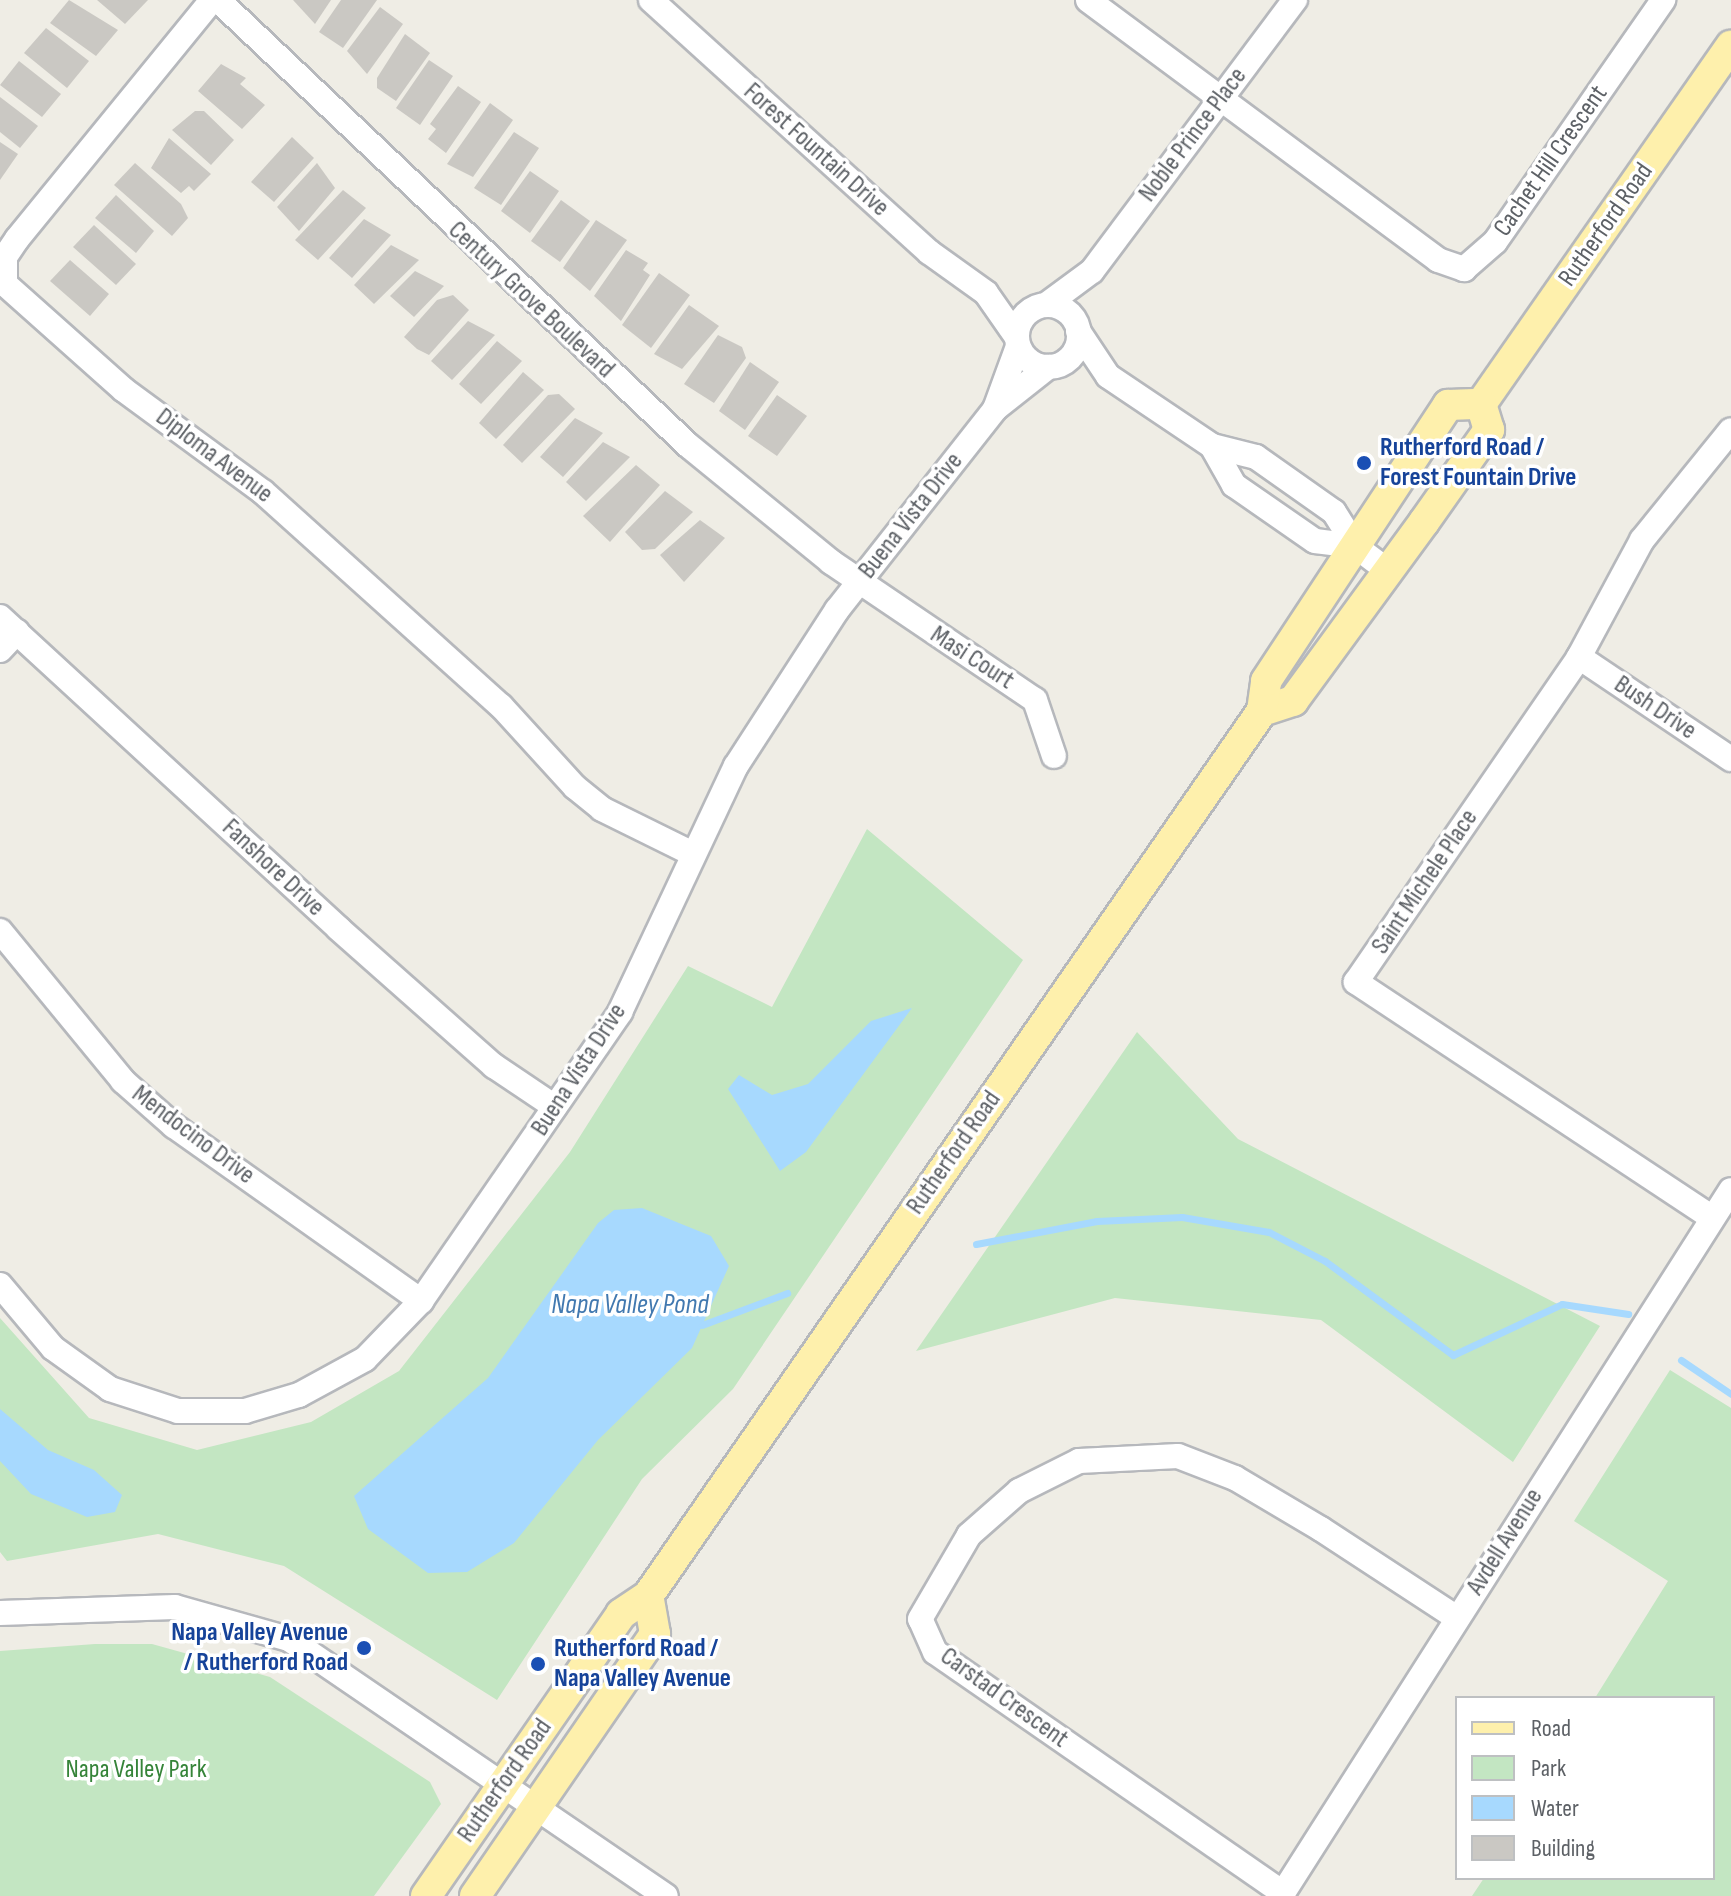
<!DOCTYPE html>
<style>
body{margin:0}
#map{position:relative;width:1731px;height:1896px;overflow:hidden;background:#efede5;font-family:"Sofia Sans Condensed",sans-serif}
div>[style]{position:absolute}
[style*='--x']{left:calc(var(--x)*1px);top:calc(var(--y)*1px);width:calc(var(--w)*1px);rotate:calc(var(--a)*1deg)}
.green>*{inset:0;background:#c3e6c2}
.water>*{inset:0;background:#a7d9fe}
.stream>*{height:7px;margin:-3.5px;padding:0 3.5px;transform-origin:3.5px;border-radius:3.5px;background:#a7d9fe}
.building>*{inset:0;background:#cac8c3}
.roads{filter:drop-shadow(2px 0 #b6b8bc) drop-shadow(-2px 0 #b6b8bc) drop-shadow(0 2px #b6b8bc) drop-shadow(0 -2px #b6b8bc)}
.minor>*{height:24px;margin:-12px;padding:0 12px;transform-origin:12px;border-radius:12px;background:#fff}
.minor>.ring{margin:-12px;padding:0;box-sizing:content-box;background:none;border:24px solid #fff;border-radius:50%}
.major>*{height:30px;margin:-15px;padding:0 15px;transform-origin:15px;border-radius:15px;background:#fef0ac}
.dots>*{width:22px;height:22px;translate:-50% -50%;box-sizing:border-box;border:4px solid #fff;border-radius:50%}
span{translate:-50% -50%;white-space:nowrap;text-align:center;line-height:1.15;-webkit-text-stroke:7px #fff;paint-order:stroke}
.street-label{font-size:26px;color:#5d6166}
.transit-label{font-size:26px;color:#164399;font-weight:700}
.left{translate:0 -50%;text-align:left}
.right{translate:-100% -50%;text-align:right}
.park-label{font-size:26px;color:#368439}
.water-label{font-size:28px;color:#4279b0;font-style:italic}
.legend{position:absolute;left:1455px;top:1696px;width:260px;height:184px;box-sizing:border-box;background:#fff;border:2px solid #bec0c2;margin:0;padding:10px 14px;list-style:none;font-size:24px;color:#5d6166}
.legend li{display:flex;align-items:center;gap:16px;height:40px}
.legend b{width:40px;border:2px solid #bec0c2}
</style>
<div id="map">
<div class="green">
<div style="clip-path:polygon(867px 829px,1023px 960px,733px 1389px,642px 1479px,497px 1700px,284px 1566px,158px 1534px,7px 1561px,0 1552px,0 1318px,89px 1418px,197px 1450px,311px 1422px,399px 1371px,570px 1152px,688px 966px,772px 1007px)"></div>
<div style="clip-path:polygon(1137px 1032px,1238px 1139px,1600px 1326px,1513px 1462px,1321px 1320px,1115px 1298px,916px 1351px)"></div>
<div style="clip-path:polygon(1670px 1370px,1731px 1408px,1731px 1896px,1472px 1896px,1484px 1878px,1713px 1878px,1713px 1698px,1595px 1698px,1668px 1581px,1574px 1521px)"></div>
<div style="clip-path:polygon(95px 1644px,152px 1644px,270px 1677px,430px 1782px,441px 1804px,374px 1896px,0 1896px,0 1651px)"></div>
</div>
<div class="water">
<div style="clip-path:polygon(912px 1008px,806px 1152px,780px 1171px,728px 1089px,739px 1075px,772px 1095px,808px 1084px,871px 1021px)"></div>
<div style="clip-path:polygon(642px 1208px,711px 1236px,729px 1266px,692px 1348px,598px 1440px,514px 1543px,467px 1572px,428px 1573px,368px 1529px,354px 1496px,488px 1378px,598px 1223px,614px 1210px)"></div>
<div style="clip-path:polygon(0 1409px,48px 1450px,94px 1470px,122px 1495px,115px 1512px,87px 1517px,31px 1494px,0 1461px)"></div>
</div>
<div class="stream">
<div style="--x:976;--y:1244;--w:123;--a:-10.8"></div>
<div style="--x:1097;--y:1221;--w:85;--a:-2.7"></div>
<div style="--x:1182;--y:1217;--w:88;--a:9.8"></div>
<div style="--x:1269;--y:1232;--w:63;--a:27.4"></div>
<div style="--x:1325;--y:1261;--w:159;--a:36.3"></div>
<div style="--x:1453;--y:1355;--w:120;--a:-25.1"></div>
<div style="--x:1562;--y:1304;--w:67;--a:8.6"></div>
<div style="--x:702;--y:1325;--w:91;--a:-20.6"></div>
<div style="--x:1681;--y:1360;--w:60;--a:34.2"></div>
</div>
<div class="building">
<div style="clip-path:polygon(69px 0,118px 30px,96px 56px,50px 23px)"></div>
<div style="clip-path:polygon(97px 0,148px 0,125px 24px)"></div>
<div style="clip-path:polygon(293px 0,331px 0,315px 24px)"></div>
<div style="clip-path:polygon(341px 0,377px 0,343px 48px,319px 32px)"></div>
<div style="clip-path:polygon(380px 7px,403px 24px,367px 74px,347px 51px)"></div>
<div style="clip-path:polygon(46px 28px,89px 61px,67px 88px,24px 53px)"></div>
<div style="clip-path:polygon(405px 34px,430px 53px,396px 101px,377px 88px,377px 78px)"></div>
<div style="clip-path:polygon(429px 60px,453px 76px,420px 125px,396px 108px)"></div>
<div style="clip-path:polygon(19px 61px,61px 94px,42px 117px,0 85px)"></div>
<div style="clip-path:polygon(221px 64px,246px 78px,240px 84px,265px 105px,242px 129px,198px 91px)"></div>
<div style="clip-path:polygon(458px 86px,481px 102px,446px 153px,428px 139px,436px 129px,430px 124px)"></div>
<div style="clip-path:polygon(0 97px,38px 126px,20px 148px,0 132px)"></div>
<div style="clip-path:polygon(490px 103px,513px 120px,473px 177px,447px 164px)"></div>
<div style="clip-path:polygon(195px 111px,204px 111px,234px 140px,211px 165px,172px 130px)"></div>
<div style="clip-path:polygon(514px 132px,539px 148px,501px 205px,474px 188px)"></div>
<div style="clip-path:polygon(292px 137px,314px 158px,274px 202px,251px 182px)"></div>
<div style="clip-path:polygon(169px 138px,211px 174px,194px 191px,189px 186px,181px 193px,151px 168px)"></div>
<div style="clip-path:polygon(0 142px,18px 154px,0 180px)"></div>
<div style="clip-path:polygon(135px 163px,181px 204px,188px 218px,172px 236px,114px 185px)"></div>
<div style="clip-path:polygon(317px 163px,335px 188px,299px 231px,277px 207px)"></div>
<div style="clip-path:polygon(530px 171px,559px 191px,530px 233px,501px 211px)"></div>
<div style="clip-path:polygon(343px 190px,366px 208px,318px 260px,295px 240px)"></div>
<div style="clip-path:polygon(116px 195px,154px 231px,136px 253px,95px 218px)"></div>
<div style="clip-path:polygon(561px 200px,590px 221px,560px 262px,531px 241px)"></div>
<div style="clip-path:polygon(364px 219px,391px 235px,352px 278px,329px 258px)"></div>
<div style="clip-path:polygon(596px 220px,627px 240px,590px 291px,563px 268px)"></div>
<div style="clip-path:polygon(94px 225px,136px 264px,116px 285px,73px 247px)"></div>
<div style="clip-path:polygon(391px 245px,419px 260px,374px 304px,354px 285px)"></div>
<div style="clip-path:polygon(626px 250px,648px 263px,643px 270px,650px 275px,621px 321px,594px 296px)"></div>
<div style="clip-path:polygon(70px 260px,109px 294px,90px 316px,50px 281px)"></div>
<div style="clip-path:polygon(415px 271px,444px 286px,414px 317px,390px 296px)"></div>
<div style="clip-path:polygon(659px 273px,690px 295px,651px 348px,622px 325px)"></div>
<div style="clip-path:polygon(453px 295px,469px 310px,429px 355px,417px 349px,404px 337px,437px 300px)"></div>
<div style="clip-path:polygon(689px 305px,719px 326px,682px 369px,654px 354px)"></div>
<div style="clip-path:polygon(468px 321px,495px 335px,452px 380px,431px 361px)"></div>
<div style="clip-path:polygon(718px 335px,742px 347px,746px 358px,714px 403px,684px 384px)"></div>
<div style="clip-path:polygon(497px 341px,522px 361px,481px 404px,459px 384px)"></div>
<div style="clip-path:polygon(750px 362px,779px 382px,745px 430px,719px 411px)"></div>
<div style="clip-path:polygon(523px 372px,544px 390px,496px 439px,479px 423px)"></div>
<div style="clip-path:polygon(559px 394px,575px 409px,522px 463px,503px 445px,548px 395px)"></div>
<div style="clip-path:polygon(777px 395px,807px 416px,777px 456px,748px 436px)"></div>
<div style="clip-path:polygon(575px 418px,603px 433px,563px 477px,540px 457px)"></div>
<div style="clip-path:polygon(603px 442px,630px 457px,586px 501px,566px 482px)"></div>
<div style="clip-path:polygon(636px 465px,660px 485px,610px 542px,583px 516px)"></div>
<div style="clip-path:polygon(665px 491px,693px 512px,655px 549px,642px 550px,625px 532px)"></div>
<div style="clip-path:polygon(700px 520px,725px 538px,684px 582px,660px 555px)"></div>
</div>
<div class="roads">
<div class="minor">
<div style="--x:212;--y:0;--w:308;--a:129.2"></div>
<div style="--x:17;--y:239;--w:22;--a:124"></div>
<div style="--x:5;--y:257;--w:27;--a:90"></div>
<div style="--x:5;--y:284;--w:159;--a:41.7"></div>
<div style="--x:124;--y:390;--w:172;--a:36.3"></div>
<div style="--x:263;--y:492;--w:320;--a:42"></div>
<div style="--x:501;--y:706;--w:110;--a:47.6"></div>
<div style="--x:575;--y:787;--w:35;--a:39"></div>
<div style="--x:602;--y:809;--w:102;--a:26.3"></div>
<div style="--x:218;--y:0;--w:649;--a:43.44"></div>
<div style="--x:689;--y:446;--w:183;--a:39.2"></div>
<div style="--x:831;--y:562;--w:246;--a:34.1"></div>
<div style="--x:1035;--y:700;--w:59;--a:71.3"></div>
<div style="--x:651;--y:0;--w:375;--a:42.2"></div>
<div style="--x:929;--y:252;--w:70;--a:35.7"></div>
<div style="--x:986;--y:293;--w:52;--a:55.1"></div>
<div style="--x:1088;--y:0;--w:436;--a:36.6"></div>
<div style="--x:1438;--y:260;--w:28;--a:19"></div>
<div style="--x:1464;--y:269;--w:41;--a:-41.1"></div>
<div style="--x:1495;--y:242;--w:295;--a:-55.2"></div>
<div class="ring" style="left:1017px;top:305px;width:38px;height:38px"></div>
<div style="--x:1046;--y:305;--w:57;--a:-36.5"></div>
<div style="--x:1092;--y:271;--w:339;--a:-53.2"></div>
<div style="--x:1078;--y:331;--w:54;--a:56.3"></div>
<div style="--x:1108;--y:376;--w:125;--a:33.9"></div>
<div style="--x:1212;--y:446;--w:45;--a:14"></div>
<div style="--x:1256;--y:457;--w:95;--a:35.2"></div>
<div style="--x:1334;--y:512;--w:40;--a:58"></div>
<div style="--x:1355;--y:546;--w:40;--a:37"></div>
<div style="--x:995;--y:409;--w:67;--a:-69.9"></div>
<div style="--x:1212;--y:446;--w:45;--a:60.6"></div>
<div style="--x:1234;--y:485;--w:98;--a:34.7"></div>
<div style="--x:1315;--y:541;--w:40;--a:7.1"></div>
<div style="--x:0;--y:617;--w:461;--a:42.6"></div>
<div style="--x:339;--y:929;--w:207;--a:41.5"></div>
<div style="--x:494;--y:1066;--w:73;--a:33.9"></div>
<div style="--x:0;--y:650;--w:25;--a:-47"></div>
<div style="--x:1579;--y:657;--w:183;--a:33.9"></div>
<div style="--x:0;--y:931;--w:194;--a:50.6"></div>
<div style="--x:123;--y:1081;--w:68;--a:41.4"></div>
<div style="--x:174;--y:1126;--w:303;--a:35.3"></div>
<div style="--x:1711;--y:1217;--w:426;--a:-146.5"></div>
<div style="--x:1356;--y:982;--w:394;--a:-55.5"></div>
<div style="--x:1579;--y:657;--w:133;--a:-61.7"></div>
<div style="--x:1642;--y:540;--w:141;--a:-51"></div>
<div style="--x:0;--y:1285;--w:82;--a:49.9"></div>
<div style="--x:53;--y:1348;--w:70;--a:35.7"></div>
<div style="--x:110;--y:1389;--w:71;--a:17.9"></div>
<div style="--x:178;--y:1411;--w:67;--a:0"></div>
<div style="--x:245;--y:1411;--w:56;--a:-16.5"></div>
<div style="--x:299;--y:1395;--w:75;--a:-28.6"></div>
<div style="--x:365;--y:1359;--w:81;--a:-46"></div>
<div style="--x:421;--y:1301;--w:351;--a:-55.4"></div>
<div style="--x:620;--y:1012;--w:272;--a:-64.8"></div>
<div style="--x:736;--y:766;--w:186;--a:-57.1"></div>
<div style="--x:837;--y:610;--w:256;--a:-51.8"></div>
<div style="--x:995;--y:409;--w:68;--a:-38.4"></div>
<div style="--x:0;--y:1613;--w:175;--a:-2"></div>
<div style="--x:175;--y:1607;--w:118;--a:15.7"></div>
<div style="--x:289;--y:1639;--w:456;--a:34.3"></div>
<div style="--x:1283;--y:1893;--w:423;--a:-145.3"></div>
<div style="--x:935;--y:1652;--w:36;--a:-114"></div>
<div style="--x:920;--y:1619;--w:97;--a:-59.7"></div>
<div style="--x:969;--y:1535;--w:67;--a:-41.3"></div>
<div style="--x:1019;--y:1491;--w:67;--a:-26.6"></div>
<div style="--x:1079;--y:1461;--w:99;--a:-2.9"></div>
<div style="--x:1178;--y:1456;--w:61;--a:21.1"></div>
<div style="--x:1235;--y:1478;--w:100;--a:30.7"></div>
<div style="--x:1321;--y:1529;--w:163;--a:33.2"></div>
<div style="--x:1281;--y:1896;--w:837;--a:-57.49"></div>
</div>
<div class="major">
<div style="--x:1481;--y:404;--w:437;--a:-55.1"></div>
<div style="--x:1262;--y:711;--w:33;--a:-18"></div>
<div style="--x:1293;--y:701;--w:222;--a:-53.8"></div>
<div style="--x:1424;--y:522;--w:113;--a:-54.8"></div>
<div style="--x:1489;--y:430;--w:27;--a:-107"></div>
<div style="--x:426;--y:1896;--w:343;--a:-55.3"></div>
<div style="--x:621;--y:1614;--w:32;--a:-34"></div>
<div style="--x:648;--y:1596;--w:1077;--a:-55.25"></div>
<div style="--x:1262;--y:711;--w:30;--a:-82"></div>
<div style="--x:1266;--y:681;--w:331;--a:-56.6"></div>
<div style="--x:1448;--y:405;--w:33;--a:-2"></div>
<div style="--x:475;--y:1896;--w:318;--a:-55.5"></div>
<div style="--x:655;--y:1634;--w:39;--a:-100"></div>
</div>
</div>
<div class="dots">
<div style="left:1364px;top:463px;background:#1a4fb4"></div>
<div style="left:364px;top:1648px;background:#1a4fb4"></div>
<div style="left:538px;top:1664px;background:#1a4fb4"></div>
</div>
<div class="street-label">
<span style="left:1193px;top:135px;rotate:-53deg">Noble Prince Place</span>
<span style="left:816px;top:150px;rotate:42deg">Forest Fountain Drive</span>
<span style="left:1551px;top:161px;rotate:-55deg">Cachet Hill Crescent</span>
<span style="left:1606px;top:225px;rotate:-55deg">Rutherford Road</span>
<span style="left:531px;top:300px;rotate:43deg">Century Grove Boulevard</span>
<span style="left:214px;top:456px;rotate:37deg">Diploma Avenue</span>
<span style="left:911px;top:516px;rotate:-52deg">Buena Vista Drive</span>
<span style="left:972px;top:658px;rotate:33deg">Masi Court</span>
<span style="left:1655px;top:708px;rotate:34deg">Bush Drive</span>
<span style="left:273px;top:868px;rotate:43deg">Fanshore Drive</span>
<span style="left:1425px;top:882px;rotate:-56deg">Saint Michele Place</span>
<span style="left:579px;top:1070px;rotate:-57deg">Buena Vista Drive</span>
<span style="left:193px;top:1135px;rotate:37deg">Mendocino Drive</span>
<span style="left:954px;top:1153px;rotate:-55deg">Rutherford Road</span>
<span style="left:1505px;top:1542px;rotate:-58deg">Avdell Avenue</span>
<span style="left:1004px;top:1698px;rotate:36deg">Carstad Crescent</span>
<span style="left:505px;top:1781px;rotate:-55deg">Rutherford Road</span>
</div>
<div class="transit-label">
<span class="left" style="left:1380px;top:463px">Rutherford Road /<br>Forest Fountain Drive</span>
<span class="right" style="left:348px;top:1648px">Napa Valley Avenue<br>/ Rutherford Road</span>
<span class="left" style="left:554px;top:1664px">Rutherford Road /<br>Napa Valley Avenue</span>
</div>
<div class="park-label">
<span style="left:136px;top:1770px">Napa Valley Park</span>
</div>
<div class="water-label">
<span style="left:630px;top:1305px">Napa Valley Pond</span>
</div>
<ul class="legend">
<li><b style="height:10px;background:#fef0ac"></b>Road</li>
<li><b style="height:22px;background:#c3e6c2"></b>Park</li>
<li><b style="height:22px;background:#a7d9fe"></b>Water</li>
<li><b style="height:22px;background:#cac8c3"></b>Building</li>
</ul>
</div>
